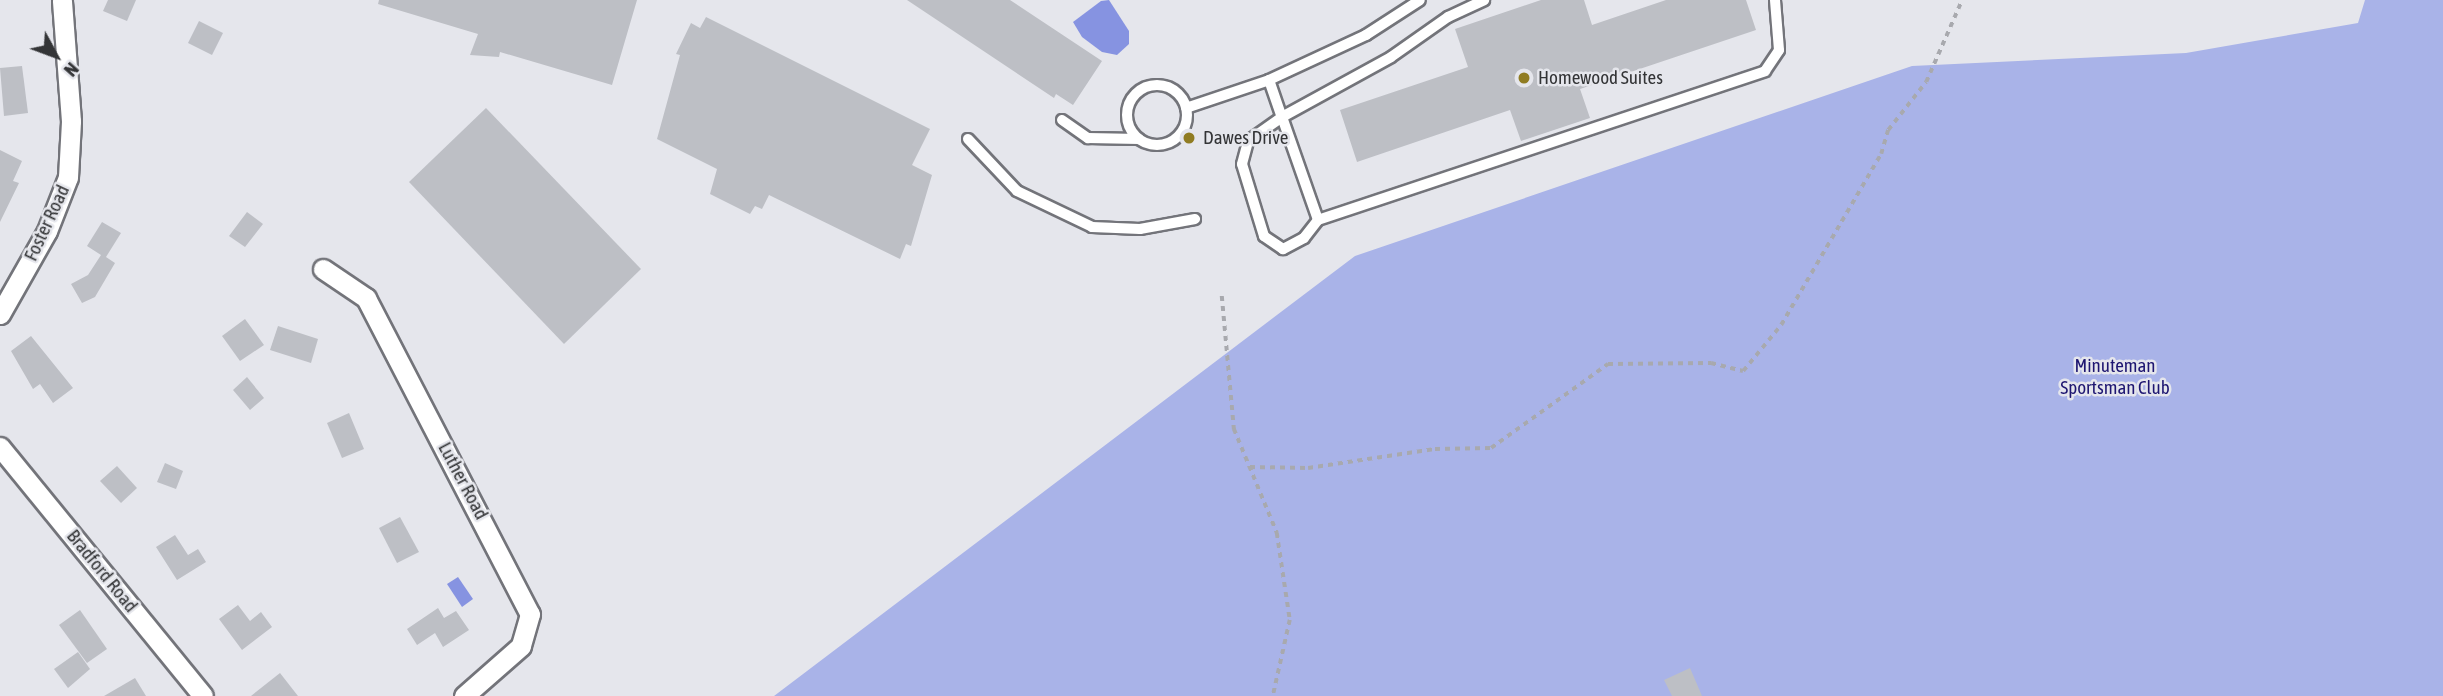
<!DOCTYPE html>
<style>
body{margin:0}
#map{position:relative;width:2443px;height:696px;overflow:hidden;background:#e5e6ec;font-family:"Asap Condensed",sans-serif}
div>[style]{position:absolute}
[style*='--x']{left:calc(var(--x)*1px);top:calc(var(--y)*1px);width:calc(var(--w)*1px);rotate:calc(var(--a)*1deg)}
.green>*{inset:0;background:#a9b3e8}
.water>*{inset:0;background:#8693e1}
.building>*{inset:0;background:#bdbfc5}
.path>*{height:3.5px;margin-top:-1.75px;transform-origin:0;background:repeating-linear-gradient(90deg,#a8a9ae 0 5px,transparent 0 10px)}
.roads{filter:drop-shadow(2px 0 #73747a) drop-shadow(-2px 0 #73747a) drop-shadow(0 2px #73747a) drop-shadow(0 -2px #73747a)}
.service>*{height:10px;margin:-5px;padding:0 5px;transform-origin:5px;border-radius:5px;background:#fff}
.service>.ring{margin:-5px;padding:0;box-sizing:content-box;background:none;border:10px solid #fff;border-radius:50%}
.minor>*{height:19px;margin:-9.5px;padding:0 9.5px;transform-origin:9.5px;border-radius:9.5px;background:#fff}
.dots>*{width:19px;height:19px;translate:-50% -50%;box-sizing:border-box;border:4px solid #e5e6ec;border-radius:50%}
span{translate:-50% -50%;white-space:nowrap;text-align:center;line-height:1.15;-webkit-text-stroke:5px #e5e6ec;paint-order:stroke}
.poi-label{font-size:19px;color:#333436}
.left{translate:0 -50%;text-align:left}
.street-label{font-size:19px;color:#333436}
.park-label{font-size:19px;color:#1e1671}
.north{position:absolute;left:21px;top:21px;width:70px;height:70px;-webkit-text-stroke:5px #e5e6ec;paint-order:stroke;rotate:131deg;font-size:19px;font-weight:700;line-height:28px;text-align:center;color:#333436}
.north::after{content:'';display:block;margin:auto;width:24px;height:32px;background:#333436;clip-path:polygon(50% 0,100% 100%,50% 72%,0 100%)}
</style>
<div id="map">
<div class="green">
<div style="clip-path:polygon(2365px 0,2443px 0,2443px 696px,774px 696px,1355px 256px,1912px 66px,2186px 53px,2358px 23px)"></div>
</div>
<div class="water">
<div style="clip-path:polygon(1109px 0,1129px 31px,1129px 44px,1117px 55px,1102px 52px,1082px 37px,1073px 22px,1101px 1px)"></div>
<div style="clip-path:polygon(458px 577px,473px 599px,462px 607px,447px 584px)"></div>
</div>
<div class="building">
<div style="clip-path:polygon(108px 0,136px 0,127px 21px,103px 11px)"></div>
<div style="clip-path:polygon(379px 0,637px 0,612px 85px,500px 52px,499px 57px,470px 55px,478px 34px,378px 4px)"></div>
<div style="clip-path:polygon(907px 0,1010px 0,1102px 61px,1073px 105px,1056px 94px,1054px 98px)"></div>
<div style="clip-path:polygon(1541px 0,1584px 0,1592px 25px,1666px 0,1746px 0,1756px 30px,1580px 89px,1590px 118px,1521px 141px,1510px 110px,1357px 162px,1340px 110px,1468px 67px,1455px 29px)"></div>
<div style="clip-path:polygon(706px 17px,930px 129px,912px 165px,932px 175px,911px 246px,906px 244px,900px 259px,769px 195px,762px 209px,755px 206px,750px 214px,710px 194px,717px 169px,657px 139px,680px 55px,676px 54px,691px 23px,700px 28px)"></div>
<div style="clip-path:polygon(199px 21px,223px 33px,212px 55px,188px 43px)"></div>
<div style="clip-path:polygon(22px 66px,28px 113px,4px 116px,0 68px)"></div>
<div style="clip-path:polygon(486px 108px,641px 269px,564px 344px,409px 182px)"></div>
<div style="clip-path:polygon(0 150px,22px 161px,13px 181px,19px 183px,0 222px)"></div>
<div style="clip-path:polygon(247px 212px,263px 224px,245px 247px,229px 236px)"></div>
<div style="clip-path:polygon(102px 222px,121px 233px,106px 257px,115px 263px,95px 297px,82px 303px,71px 284px,88px 275px,101px 255px,87px 246px)"></div>
<div style="clip-path:polygon(245px 319px,264px 345px,240px 361px,222px 336px)"></div>
<div style="clip-path:polygon(278px 326px,318px 339px,311px 363px,270px 350px)"></div>
<div style="clip-path:polygon(31px 336px,73px 388px,53px 403px,40px 384px,33px 389px,11px 351px)"></div>
<div style="clip-path:polygon(247px 377px,264px 398px,250px 410px,233px 390px)"></div>
<div style="clip-path:polygon(349px 413px,364px 449px,342px 458px,327px 423px)"></div>
<div style="clip-path:polygon(165px 463px,183px 471px,176px 489px,157px 482px)"></div>
<div style="clip-path:polygon(117px 466px,137px 488px,121px 503px,100px 481px)"></div>
<div style="clip-path:polygon(400px 517px,419px 552px,397px 563px,379px 528px)"></div>
<div style="clip-path:polygon(175px 535px,188px 555px,198px 549px,206px 562px,177px 580px,156px 547px)"></div>
<div style="clip-path:polygon(238px 605px,250px 621px,261px 612px,272px 627px,242px 650px,219px 619px)"></div>
<div style="clip-path:polygon(438px 608px,444px 618px,456px 611px,469px 630px,443px 647px,435px 633px,417px 645px,407px 629px)"></div>
<div style="clip-path:polygon(80px 610px,107px 649px,87px 663px,59px 625px)"></div>
<div style="clip-path:polygon(78px 652px,90px 669px,68px 688px,54px 669px)"></div>
<div style="clip-path:polygon(1690px 668px,1702px 696px,1672px 696px,1664px 680px)"></div>
<div style="clip-path:polygon(280px 673px,298px 696px,251px 696px)"></div>
<div style="clip-path:polygon(135px 678px,146px 696px,104px 696px)"></div>
</div>
<div class="path">
<div style="--x:1222;--y:296;--w:134;--a:84.8"></div>
<div style="--x:1234;--y:429;--w:113;--a:67.5"></div>
<div style="--x:1277;--y:533;--w:88;--a:81.5"></div>
<div style="--x:1290;--y:620;--w:78;--a:102.6"></div>
<div style="--x:1250;--y:467;--w:58;--a:1"></div>
<div style="--x:1308;--y:468;--w:128;--a:-8.5"></div>
<div style="--x:1435;--y:449;--w:56;--a:-1"></div>
<div style="--x:1491;--y:448;--w:144;--a:-35.7"></div>
<div style="--x:1608;--y:364;--w:103;--a:-0.6"></div>
<div style="--x:1711;--y:363;--w:33;--a:14"></div>
<div style="--x:1743;--y:371;--w:60;--a:-50.4"></div>
<div style="--x:1781;--y:325;--w:198;--a:-59.7"></div>
<div style="--x:1881;--y:154;--w:25;--a:-74"></div>
<div style="--x:1888;--y:130;--w:61;--a:-51.6"></div>
<div style="--x:1926;--y:82;--w:90;--a:-66.3"></div>
</div>
<div class="roads">
<div class="service">
<div style="--x:1269;--y:80;--w:39;--a:71"></div>
<div style="--x:1282;--y:117;--w:109;--a:70.7"></div>
<div style="--x:1318;--y:220;--w:23;--a:128"></div>
<div style="--x:1304;--y:238;--w:24;--a:152"></div>
<div style="--x:1283;--y:249;--w:23;--a:-146"></div>
<div style="--x:1264;--y:236;--w:75;--a:-107"></div>
<div style="--x:1242;--y:164;--w:24;--a:-75"></div>
<div style="--x:1248;--y:141;--w:42;--a:-35.2"></div>
<div style="--x:1282;--y:117;--w:124;--a:-28.8"></div>
<div style="--x:1391;--y:57;--w:70;--a:-35.1"></div>
<div style="--x:1448;--y:17;--w:40;--a:-25"></div>
<div class="ring" style="left:1127px;top:85px;width:50px;height:50px"></div>
<div style="--x:1186;--y:108;--w:88;--a:-18.6"></div>
<div style="--x:1269;--y:80;--w:107;--a:-24.9"></div>
<div style="--x:1366;--y:35;--w:64;--a:-32.9"></div>
<div style="--x:1062;--y:120;--w:32;--a:35"></div>
<div style="--x:1088;--y:138;--w:51;--a:1.1"></div>
<div style="--x:968;--y:139;--w:71;--a:46.7"></div>
<div style="--x:1017;--y:191;--w:83;--a:25.6"></div>
<div style="--x:1092;--y:227;--w:48;--a:2.4"></div>
<div style="--x:1140;--y:229;--w:56;--a:-10.3"></div>
<div style="--x:1318;--y:220;--w:471;--a:-18.4"></div>
<div style="--x:1765;--y:71;--w:25;--a:-56"></div>
<div style="--x:1779;--y:50;--w:50;--a:-94.6"></div>
</div>
<div class="minor">
<div style="--x:323;--y:269;--w:52;--a:34"></div>
<div style="--x:366;--y:298;--w:356;--a:62.6"></div>
<div style="--x:530;--y:614;--w:33;--a:106"></div>
<div style="--x:521;--y:646;--w:76;--a:138.7"></div>
<div style="--x:0;--y:314;--w:95;--a:-60.5"></div>
<div style="--x:47;--y:231;--w:58;--a:-68.7"></div>
<div style="--x:68;--y:177;--w:56;--a:-86.9"></div>
<div style="--x:71;--y:121;--w:121;--a:-94.3"></div>
<div style="--x:0;--y:447;--w:321;--a:50.8"></div>
</div>
</div>
<div class="dots">
<div style="left:1524px;top:78px;background:#907c22"></div>
<div style="left:1189px;top:138px;background:#907c22"></div>
</div>
<div class="poi-label">
<span class="left" style="left:1538px;top:78px">Homewood Suites</span>
<span class="left" style="left:1203px;top:138px">Dawes Drive</span>
</div>
<div class="street-label">
<span style="left:47px;top:223px;rotate:-65deg">Foster Road</span>
<span style="left:463px;top:481px;rotate:62deg">Luther Road</span>
<span style="left:102px;top:571px;rotate:51deg">Bradford Road</span>
</div>
<div class="park-label">
<span style="left:2115px;top:377px">Minuteman<br>Sportsman Club</span>
</div>
<div class="north">N</div>
</div>
